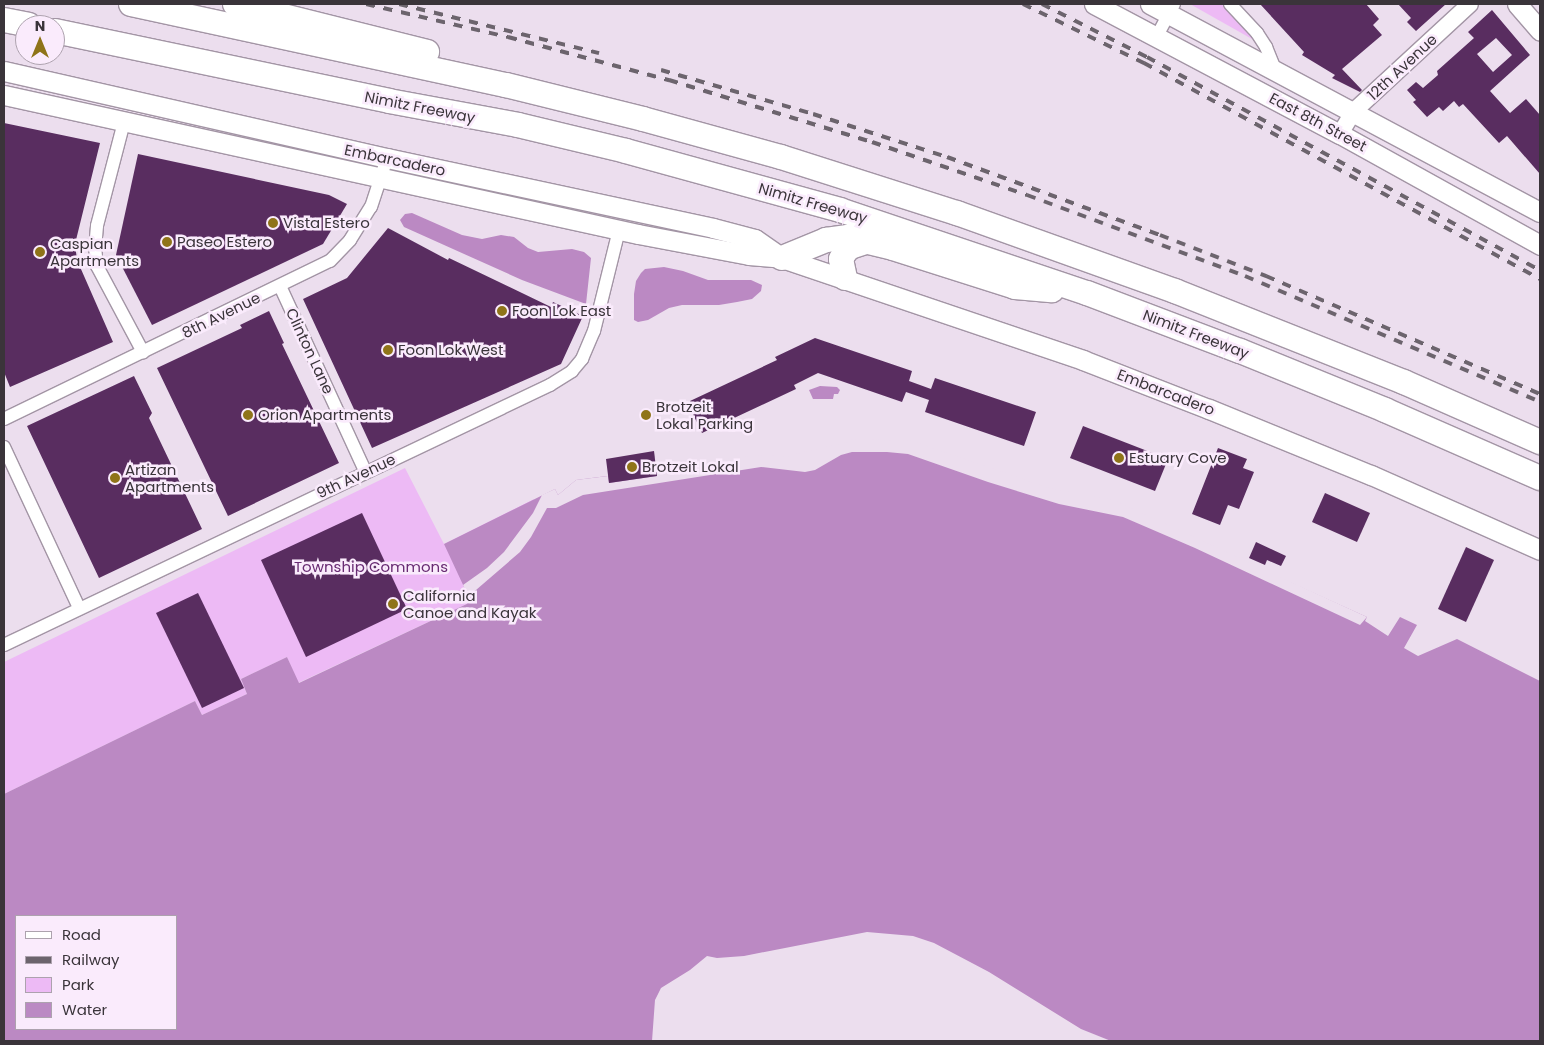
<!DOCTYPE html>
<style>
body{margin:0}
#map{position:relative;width:1544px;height:1045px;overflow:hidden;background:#ecdeee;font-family:Poppins,sans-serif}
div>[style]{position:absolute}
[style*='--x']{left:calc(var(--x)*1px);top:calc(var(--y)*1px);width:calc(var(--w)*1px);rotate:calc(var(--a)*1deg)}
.green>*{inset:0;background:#edbaf5}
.water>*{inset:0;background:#bb89c3}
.pier>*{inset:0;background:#ecdeee}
.building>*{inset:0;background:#592d60}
.roads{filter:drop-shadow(1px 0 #a395a5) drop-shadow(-1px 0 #a395a5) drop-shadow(0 1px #a395a5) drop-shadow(0 -1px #a395a5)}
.minor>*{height:12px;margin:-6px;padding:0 6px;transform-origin:6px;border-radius:6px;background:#fff}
.tertiary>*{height:16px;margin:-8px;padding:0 8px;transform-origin:8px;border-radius:8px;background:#fff}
.secondary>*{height:19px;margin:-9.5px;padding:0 9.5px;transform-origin:9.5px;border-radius:9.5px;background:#fff}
.motorway>*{height:24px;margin:-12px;padding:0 12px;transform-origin:12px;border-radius:12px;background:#fff}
.rail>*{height:4px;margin-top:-2px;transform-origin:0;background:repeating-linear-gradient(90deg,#6c646d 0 9px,transparent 0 18px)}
.dots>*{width:14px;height:14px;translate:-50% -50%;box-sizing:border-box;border:2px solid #faebfc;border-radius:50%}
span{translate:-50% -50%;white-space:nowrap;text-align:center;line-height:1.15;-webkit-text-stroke:5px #faebfc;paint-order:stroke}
.street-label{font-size:15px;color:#3a343a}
.poi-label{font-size:15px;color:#3a343a}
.left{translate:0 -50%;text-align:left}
.park-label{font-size:15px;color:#692c73}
.frame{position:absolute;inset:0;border:5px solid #3a343a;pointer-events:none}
.legend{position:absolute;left:15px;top:915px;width:162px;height:115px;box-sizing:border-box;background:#faebfc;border:1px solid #ada2ae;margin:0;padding:6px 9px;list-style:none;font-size:15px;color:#3a343a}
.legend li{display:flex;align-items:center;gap:10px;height:25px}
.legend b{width:25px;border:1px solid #ada2ae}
.north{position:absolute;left:15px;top:15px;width:50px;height:50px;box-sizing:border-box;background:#faebfc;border:1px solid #ada2ae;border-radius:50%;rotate:0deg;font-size:14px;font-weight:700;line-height:20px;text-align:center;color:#3a343a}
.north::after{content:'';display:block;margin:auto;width:18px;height:22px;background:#8f7419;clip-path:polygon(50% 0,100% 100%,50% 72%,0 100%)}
</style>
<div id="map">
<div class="green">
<div style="clip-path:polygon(1190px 4px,1224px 4px,1251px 35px,1252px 39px)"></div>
<div style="clip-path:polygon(405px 468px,444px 544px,534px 499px,471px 602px,298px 683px,287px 657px,241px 679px,247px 694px,202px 715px,195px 701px,4px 794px,4px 662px)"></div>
</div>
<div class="water">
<div style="clip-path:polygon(412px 213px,462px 235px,482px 239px,501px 235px,514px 237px,528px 248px,538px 252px,572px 249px,584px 252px,591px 258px,586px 304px,522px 280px,404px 227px,400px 220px,405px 214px)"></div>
<div style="clip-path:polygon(664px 267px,683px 271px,708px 280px,751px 280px,762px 285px,761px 291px,752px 299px,737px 302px,719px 305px,682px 305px,669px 308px,648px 320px,638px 322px,634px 320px,634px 294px,636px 281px,641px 273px,645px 269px)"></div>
<div style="clip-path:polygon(820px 386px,837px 387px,840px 390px,838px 394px,834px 394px,833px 399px,813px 399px,809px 390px)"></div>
<div style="clip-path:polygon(evenodd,877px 443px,1179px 532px,1367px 617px,1365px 621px,1388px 636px,1400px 617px,1417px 625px,1404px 648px,1418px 656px,1457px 639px,1540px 681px,1540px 1041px,1111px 1041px,1081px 1029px,989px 972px,934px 943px,913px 936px,867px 932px,744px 956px,717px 958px,707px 956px,690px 970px,661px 988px,655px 1000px,652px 1041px,4px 1041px,4px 794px,195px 701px,202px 715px,247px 694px,241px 679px,287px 657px,299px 683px,471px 602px,444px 544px,555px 489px,558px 495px,576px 480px,755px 457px,787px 458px,877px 443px,16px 916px,176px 916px,176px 1029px,16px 1029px,16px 916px)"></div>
</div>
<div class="pier">
<div style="clip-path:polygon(851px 439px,912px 441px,1049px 488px,1114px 500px,1367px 617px,1360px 625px,1195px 548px,1123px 517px,1059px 504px,988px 482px,908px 454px,887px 452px,852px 452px,841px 455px,815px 470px,805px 472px,761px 467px,583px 495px,556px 508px,547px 508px,531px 537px,520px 552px,476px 590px,468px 595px,463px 585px,487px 568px,504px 552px,533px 513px,542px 495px,555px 489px,558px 495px,576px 480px,608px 476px,609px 483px,657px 476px,656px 468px,759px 455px,791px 457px,791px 455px,852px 441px)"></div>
</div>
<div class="building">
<div style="clip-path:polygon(1260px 4px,1366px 4px,1379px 19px,1373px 25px,1382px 35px,1342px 69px,1362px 90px,1360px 92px,1332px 78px,1335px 75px,1302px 55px,1304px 52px)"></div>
<div style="clip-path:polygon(1398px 4px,1446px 4px,1416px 31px,1407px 22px,1411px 18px)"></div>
<div style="clip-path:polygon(evenodd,1492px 10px,1530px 55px,1490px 91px,1510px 113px,1526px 99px,1540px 115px,1540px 174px,1507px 136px,1499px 143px,1463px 104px,1459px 107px,1454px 101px,1443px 111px,1439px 107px,1427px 117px,1413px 102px,1416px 100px,1407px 90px,1416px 82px,1423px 88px,1438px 75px,1437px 71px,1474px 38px,1468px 32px,1492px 10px,1496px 38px,1512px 55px,1493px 72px,1477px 54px,1496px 38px)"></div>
<div style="clip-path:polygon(4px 123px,100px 143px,75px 244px,77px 260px,113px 342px,10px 387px,4px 372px)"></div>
<div style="clip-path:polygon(138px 154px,329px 195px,347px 204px,323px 244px,152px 325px,116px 255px)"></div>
<div style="clip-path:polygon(388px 228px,448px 260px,449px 258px,551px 307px,553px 302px,583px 316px,561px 364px,372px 448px,303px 299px,347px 278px)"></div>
<div style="clip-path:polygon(269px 311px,284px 343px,282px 344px,339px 463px,228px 516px,157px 368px,242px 328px,240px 325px)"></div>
<div style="clip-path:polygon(815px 338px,912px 371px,909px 381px,931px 389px,935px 378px,1036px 412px,1024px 446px,925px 412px,929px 400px,906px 392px,902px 402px,818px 373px,794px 385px,796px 389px,702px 433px,692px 412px,695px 411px,690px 401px,777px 360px,775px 357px)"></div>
<div style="clip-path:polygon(134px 376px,152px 413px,149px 418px,202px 529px,99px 578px,27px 426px)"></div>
<div style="clip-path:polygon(1083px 426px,1168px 459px,1155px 491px,1070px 458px)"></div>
<div style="clip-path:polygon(1218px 448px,1247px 459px,1243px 468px,1254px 472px,1239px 509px,1228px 505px,1220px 525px,1192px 514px)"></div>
<div style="clip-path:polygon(654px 451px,657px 476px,609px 483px,606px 459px)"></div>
<div style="clip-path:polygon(1325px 493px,1370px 513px,1357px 542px,1312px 522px)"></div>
<div style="clip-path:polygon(362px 513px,407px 609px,306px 657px,261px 560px)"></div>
<div style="clip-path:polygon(1256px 542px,1286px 556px,1281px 566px,1267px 560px,1265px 565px,1249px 558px)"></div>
<div style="clip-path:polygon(1466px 547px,1494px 560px,1466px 622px,1438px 609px)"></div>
<div style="clip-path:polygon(198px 593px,244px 688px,202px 708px,156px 613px)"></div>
</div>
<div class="roads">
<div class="minor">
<div style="--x:1230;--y:4;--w:40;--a:47"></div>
<div style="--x:1257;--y:33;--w:17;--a:57"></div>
<div style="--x:1266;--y:47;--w:24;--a:68"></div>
<div style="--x:1157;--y:36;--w:36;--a:-62"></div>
<div style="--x:124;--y:122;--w:107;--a:104.6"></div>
<div style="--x:97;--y:226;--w:21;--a:95"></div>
<div style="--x:95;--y:247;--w:19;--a:84"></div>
<div style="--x:97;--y:266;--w:98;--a:61.9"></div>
<div style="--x:280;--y:286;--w:204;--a:65.3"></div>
<div style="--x:4;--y:419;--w:362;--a:-25.9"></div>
<div style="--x:330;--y:261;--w:29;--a:-46"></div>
<div style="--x:350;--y:240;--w:39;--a:-58"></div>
<div style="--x:371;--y:207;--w:52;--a:-71.9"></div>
<div style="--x:4;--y:447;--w:178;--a:65"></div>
<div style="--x:4;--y:645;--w:605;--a:-25.46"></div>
<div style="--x:550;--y:385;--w:26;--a:-32"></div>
<div style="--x:572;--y:371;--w:16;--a:-50"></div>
<div style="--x:582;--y:359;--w:30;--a:-67"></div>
<div style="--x:594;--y:331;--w:104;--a:-76.1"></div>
</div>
<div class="tertiary">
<div style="--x:1340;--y:134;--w:26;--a:-59"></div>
<div style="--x:1353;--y:112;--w:159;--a:-42.7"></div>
</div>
<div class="secondary">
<div style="--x:1094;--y:4;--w:278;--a:27.9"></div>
<div style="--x:1340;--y:134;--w:229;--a:29"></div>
<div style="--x:1150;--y:4;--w:442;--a:28.1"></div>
<div style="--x:1517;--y:4;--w:35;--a:49"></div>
<div style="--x:4;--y:71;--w:393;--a:12.8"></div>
<div style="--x:387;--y:158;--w:333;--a:12.1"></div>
<div style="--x:713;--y:228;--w:43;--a:14.7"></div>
<div style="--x:755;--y:239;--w:32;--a:35"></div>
<div style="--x:4;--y:95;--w:649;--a:12.37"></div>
<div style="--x:638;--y:234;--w:113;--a:10.7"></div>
<div style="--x:749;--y:255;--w:33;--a:5"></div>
<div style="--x:782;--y:258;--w:318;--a:18.7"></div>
<div style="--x:1083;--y:360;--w:135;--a:21.3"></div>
<div style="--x:1209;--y:409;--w:175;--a:22.2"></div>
<div style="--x:1371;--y:475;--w:185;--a:23.9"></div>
</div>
<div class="motorway">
<div style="--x:131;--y:4;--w:384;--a:12.2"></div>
<div style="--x:506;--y:85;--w:141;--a:13.9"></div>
<div style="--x:643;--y:119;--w:143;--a:15.4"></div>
<div style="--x:781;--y:157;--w:185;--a:17.7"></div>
<div style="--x:957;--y:213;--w:232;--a:19.7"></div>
<div style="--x:1175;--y:291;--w:246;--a:21.7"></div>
<div style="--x:1404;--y:382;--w:149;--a:23.8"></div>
<div style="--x:235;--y:4;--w:198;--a:14"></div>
<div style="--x:4;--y:20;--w:25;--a:11"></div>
<div style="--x:55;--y:31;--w:341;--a:11.8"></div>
<div style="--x:389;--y:101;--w:131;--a:10.5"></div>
<div style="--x:518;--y:125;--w:111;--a:13.5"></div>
<div style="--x:626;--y:151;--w:222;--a:15.4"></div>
<div style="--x:840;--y:210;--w:261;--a:18.6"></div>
<div style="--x:1087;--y:293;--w:164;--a:20.8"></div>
<div style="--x:1240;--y:351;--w:157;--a:22.1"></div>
<div style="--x:1385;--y:410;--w:169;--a:23.7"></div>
<div style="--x:782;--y:258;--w:48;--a:-22.2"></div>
<div style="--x:826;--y:240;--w:22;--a:-8"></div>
<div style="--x:848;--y:237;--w:46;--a:13.7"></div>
<div style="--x:893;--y:248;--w:128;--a:17.7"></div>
<div style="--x:1015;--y:287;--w:37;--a:5"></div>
<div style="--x:845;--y:278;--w:19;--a:-102"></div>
<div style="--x:841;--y:259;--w:8;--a:-60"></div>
<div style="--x:845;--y:252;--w:7;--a:-45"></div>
<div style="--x:850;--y:247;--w:20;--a:-18"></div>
</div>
</div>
<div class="rail">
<div style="--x:366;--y:4;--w:146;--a:13.1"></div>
<div style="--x:508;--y:37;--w:167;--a:15"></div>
<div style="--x:669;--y:80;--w:212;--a:17"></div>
<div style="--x:872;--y:142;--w:164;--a:18.9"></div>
<div style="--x:1027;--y:195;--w:233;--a:20.4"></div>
<div style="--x:1245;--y:276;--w:321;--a:23.1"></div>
<div style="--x:399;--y:4;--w:206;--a:13.8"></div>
<div style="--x:1023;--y:4;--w:135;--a:26"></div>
<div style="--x:1144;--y:63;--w:451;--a:28.6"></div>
<div style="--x:1042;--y:4;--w:118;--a:26.8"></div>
<div style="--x:1147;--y:57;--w:447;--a:28.5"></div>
<div style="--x:661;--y:70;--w:158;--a:16.1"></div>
<div style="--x:813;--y:114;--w:141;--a:17.8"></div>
<div style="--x:947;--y:157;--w:227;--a:20.1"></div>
<div style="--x:1160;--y:235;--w:114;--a:21.1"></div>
<div style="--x:1266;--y:276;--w:298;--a:23.3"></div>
</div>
<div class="dots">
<div style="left:273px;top:223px;background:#8f7419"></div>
<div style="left:167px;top:242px;background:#8f7419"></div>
<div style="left:40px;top:252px;background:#8f7419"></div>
<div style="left:502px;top:311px;background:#8f7419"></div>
<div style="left:388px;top:350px;background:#8f7419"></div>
<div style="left:248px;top:415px;background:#8f7419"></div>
<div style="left:646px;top:415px;background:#8f7419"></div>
<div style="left:1119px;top:458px;background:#8f7419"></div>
<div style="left:632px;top:467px;background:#8f7419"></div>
<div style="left:115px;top:478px;background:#8f7419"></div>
<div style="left:393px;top:604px;background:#8f7419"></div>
</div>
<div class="street-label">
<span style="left:1402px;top:67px;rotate:-43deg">12th Avenue</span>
<span style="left:420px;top:107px;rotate:11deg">Nimitz Freeway</span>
<span style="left:1318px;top:122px;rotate:28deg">East 8th Street</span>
<span style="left:395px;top:160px;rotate:12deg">Embarcadero</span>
<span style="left:813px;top:203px;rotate:16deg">Nimitz Freeway</span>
<span style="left:221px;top:315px;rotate:-26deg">8th Avenue</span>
<span style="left:1196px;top:334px;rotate:21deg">Nimitz Freeway</span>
<span style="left:310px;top:351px;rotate:65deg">Clinton Lane</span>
<span style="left:1166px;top:392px;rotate:21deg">Embarcadero</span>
<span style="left:356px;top:476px;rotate:-25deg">9th Avenue</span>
</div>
<div class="poi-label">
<span class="left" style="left:283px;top:223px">Vista Estero</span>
<span class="left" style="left:177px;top:242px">Paseo Estero</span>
<span class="left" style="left:50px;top:252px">Caspian<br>Apartments</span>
<span class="left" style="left:512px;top:311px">Foon Lok East</span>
<span class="left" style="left:398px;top:350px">Foon Lok West</span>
<span class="left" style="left:656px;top:415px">Brotzeit<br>Lokal Parking</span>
<span class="left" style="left:258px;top:415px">Orion Apartments</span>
<span class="left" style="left:1129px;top:458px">Estuary Cove</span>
<span class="left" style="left:642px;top:467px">Brotzeit Lokal</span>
<span class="left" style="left:125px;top:478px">Artizan<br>Apartments</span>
<span class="left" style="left:403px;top:604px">California<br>Canoe and Kayak</span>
</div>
<div class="park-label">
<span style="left:371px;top:567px">Township Commons</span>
</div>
<div class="frame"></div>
<ul class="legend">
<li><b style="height:6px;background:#fff"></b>Road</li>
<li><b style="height:6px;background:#6c646d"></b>Railway</li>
<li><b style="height:14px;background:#edbaf5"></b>Park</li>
<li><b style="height:14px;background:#bb89c3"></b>Water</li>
</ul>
<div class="north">N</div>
</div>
